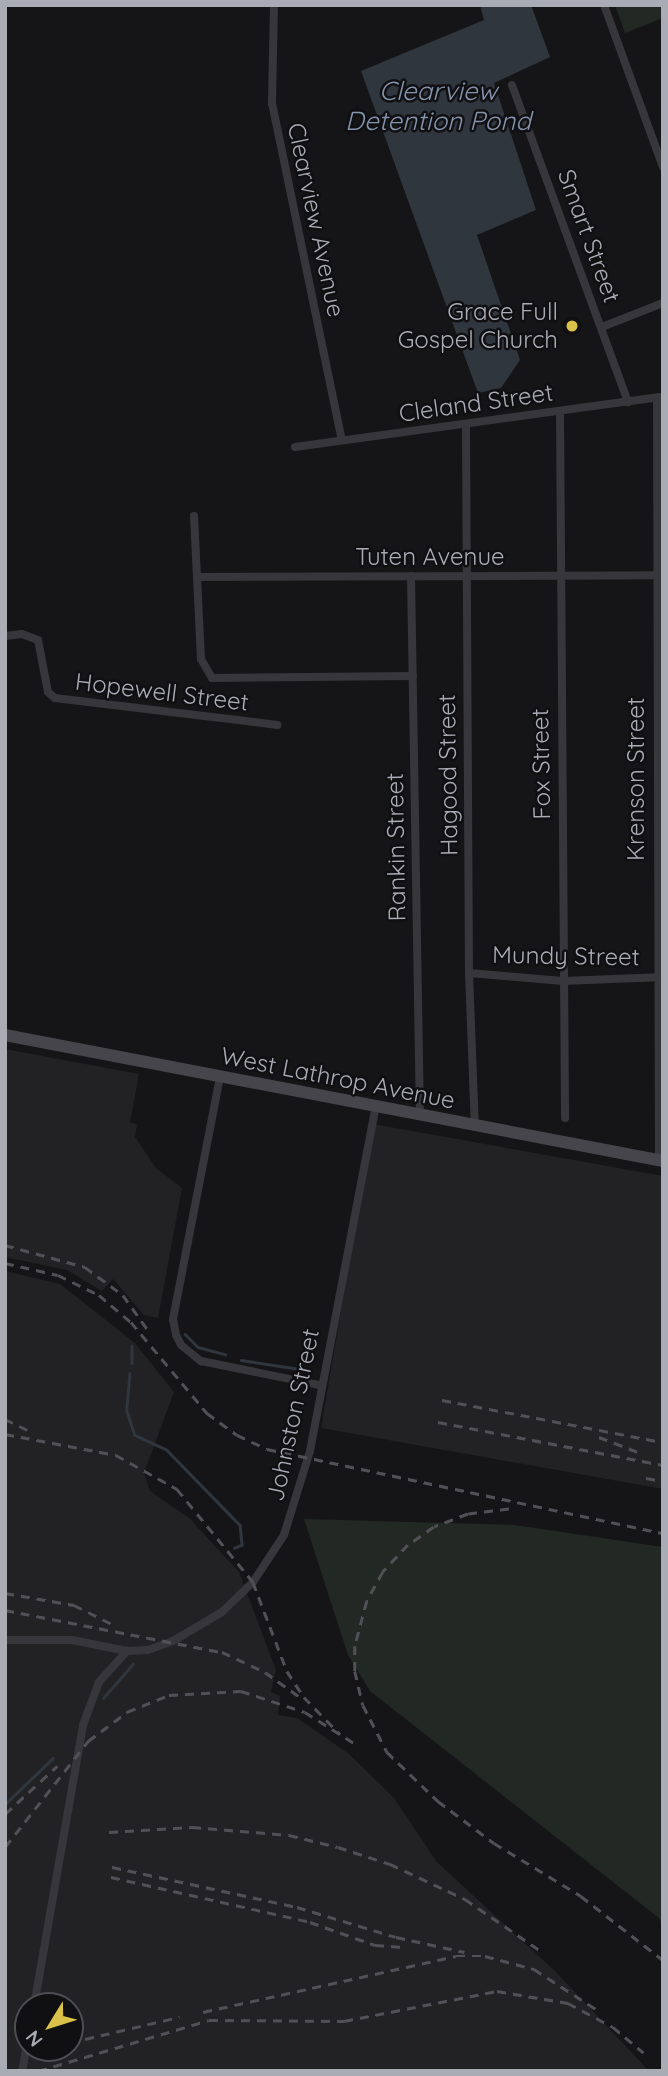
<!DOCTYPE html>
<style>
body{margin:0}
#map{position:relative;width:668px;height:2076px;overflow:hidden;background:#151517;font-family:Quicksand,sans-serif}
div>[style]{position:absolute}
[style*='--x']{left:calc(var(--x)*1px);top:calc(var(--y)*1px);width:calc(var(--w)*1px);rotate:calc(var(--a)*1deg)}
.built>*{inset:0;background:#222123}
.green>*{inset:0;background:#222823}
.water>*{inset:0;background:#30363e}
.stream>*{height:2.5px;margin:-1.25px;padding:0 1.25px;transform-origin:1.25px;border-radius:1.25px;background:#30363e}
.street>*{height:8px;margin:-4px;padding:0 4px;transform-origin:4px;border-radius:4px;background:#37373b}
.secondary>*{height:12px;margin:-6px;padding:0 6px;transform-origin:6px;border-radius:6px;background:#45454b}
.rail>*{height:2.5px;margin-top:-1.25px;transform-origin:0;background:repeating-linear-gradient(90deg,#505056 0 9px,transparent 0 16px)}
.dots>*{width:19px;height:19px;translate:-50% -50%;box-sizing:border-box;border:4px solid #101012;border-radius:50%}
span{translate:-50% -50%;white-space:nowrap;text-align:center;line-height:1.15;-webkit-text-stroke:5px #101012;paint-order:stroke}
.street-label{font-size:24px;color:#a9abb5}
.poi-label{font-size:24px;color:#a9abb5}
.right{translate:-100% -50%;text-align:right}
.water-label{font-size:26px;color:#8493ac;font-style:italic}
.frame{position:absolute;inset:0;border:7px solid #a9abb5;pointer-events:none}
.north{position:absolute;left:14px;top:1992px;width:70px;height:70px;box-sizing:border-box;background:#101012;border:2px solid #4d4e53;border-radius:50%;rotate:232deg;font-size:19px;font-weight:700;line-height:28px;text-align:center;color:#a9abb5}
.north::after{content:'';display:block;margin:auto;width:24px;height:32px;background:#dac14a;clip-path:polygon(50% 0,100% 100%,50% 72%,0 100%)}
</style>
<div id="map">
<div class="built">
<div style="clip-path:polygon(5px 1049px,139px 1074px,130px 1123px,137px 1124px,135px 1137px,156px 1168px,182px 1188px,158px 1318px,144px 1315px,113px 1279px,102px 1291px,67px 1270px,5px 1257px)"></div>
<div style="clip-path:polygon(373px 1124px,663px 1176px,663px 1489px,321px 1428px)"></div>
<div style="clip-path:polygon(evenodd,5px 1271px,60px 1284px,135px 1343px,174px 1392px,144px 1473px,150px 1491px,189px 1518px,239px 1572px,276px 1670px,271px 1692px,280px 1696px,278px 1715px,297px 1718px,349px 1754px,394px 1798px,437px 1862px,555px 1971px,649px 2071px,5px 2071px,5px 1271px,28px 2006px,70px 2006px,70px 2048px,28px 2048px,28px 2006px)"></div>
</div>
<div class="green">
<div style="clip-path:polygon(615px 5px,663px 5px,663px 18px,625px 33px)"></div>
<div style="clip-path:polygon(304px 1519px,515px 1525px,663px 1547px,663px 1926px,659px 1918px,370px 1691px,348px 1655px)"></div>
</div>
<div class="water">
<div style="clip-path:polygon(480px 5px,531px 5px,550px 57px,494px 83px,536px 210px,477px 235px,520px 360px,501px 388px,478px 393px,361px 71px,484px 20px)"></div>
</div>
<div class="stream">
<div style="--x:185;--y:1334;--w:18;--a:45"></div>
<div style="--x:198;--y:1347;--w:28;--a:15"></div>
<div style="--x:132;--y:1346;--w:17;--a:90"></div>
<div style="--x:241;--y:1360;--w:59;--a:8.8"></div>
<div style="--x:130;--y:1373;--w:38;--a:95"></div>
<div style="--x:127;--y:1411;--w:25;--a:72"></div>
<div style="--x:135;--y:1435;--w:35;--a:25"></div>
<div style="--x:167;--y:1450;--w:105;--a:45.8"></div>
<div style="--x:240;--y:1525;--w:20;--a:84"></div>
<div style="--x:242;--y:1545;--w:8;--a:157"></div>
<div style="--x:103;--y:1698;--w:45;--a:-48.6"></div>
<div style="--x:5;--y:1804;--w:66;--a:-43.8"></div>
</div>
<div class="street">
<div style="--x:274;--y:5;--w:98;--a:91.2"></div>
<div style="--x:272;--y:103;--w:344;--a:78.3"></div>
<div style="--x:604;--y:5;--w:172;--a:70"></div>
<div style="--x:512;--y:85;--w:338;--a:69.9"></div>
<div style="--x:602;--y:327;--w:66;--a:-21.5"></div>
<div style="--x:657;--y:398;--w:762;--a:89.85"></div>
<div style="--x:560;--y:411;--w:707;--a:89.59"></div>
<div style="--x:466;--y:424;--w:549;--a:89.69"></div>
<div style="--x:469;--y:973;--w:153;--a:87.8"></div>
<div style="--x:295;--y:447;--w:368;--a:-7.8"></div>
<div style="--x:194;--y:516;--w:143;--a:87.2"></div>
<div style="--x:201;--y:659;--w:22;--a:60"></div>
<div style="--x:212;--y:678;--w:201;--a:-0.6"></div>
<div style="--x:411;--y:576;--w:540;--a:89.05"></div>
<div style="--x:197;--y:577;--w:466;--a:-0.2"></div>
<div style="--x:5;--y:636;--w:17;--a:-7"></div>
<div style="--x:22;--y:634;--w:17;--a:21"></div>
<div style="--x:38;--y:640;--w:53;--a:79.1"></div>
<div style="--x:48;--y:692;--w:9;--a:41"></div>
<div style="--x:55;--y:698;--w:224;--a:6.9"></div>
<div style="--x:469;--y:973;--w:94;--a:4.9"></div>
<div style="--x:563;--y:981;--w:100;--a:-2.3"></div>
<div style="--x:220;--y:1077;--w:247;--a:101"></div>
<div style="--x:173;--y:1319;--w:16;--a:79"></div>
<div style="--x:176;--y:1335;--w:11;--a:63"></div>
<div style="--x:181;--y:1345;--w:26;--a:39"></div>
<div style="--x:201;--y:1361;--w:120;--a:11.5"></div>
<div style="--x:5;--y:1640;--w:67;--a:0"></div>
<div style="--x:72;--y:1640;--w:56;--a:11.3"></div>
<div style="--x:34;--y:2006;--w:285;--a:-80.1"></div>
<div style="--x:83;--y:1725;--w:46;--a:-69.6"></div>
<div style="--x:99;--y:1682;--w:42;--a:-47.9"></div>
<div style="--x:127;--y:1651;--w:21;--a:-3"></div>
<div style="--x:148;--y:1650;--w:27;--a:-20"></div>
<div style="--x:173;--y:1641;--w:57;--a:-30.6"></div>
<div style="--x:222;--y:1612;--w:43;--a:-44.1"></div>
<div style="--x:253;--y:1582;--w:56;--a:-56.6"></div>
<div style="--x:284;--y:1535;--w:88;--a:-72.8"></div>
<div style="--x:310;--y:1451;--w:351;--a:-79.2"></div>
<div style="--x:22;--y:2071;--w:32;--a:-79"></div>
</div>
<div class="secondary">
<div style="--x:5;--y:1035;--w:670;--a:10.84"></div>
</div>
<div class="rail">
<div style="--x:5;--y:1245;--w:83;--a:15.4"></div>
<div style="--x:85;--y:1267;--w:47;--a:36.4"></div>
<div style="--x:123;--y:1295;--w:43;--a:54.5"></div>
<div style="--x:5;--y:1263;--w:54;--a:12.8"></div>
<div style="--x:58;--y:1275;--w:46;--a:26"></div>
<div style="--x:99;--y:1295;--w:42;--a:40.2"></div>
<div style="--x:131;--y:1322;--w:119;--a:50.1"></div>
<div style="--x:207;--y:1413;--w:37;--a:36"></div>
<div style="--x:237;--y:1435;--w:33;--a:25"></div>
<div style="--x:267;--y:1449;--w:405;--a:12"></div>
<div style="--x:442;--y:1400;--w:225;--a:10.8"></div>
<div style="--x:5;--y:1419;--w:32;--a:26"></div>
<div style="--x:438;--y:1422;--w:229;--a:10.8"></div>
<div style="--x:5;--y:1434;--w:113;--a:10.7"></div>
<div style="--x:116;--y:1455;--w:70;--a:29.1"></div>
<div style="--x:177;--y:1489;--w:120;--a:50.7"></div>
<div style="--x:253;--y:1582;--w:95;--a:69.1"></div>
<div style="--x:287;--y:1671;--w:31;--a:57"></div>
<div style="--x:304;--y:1697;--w:52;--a:45.8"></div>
<div style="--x:599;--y:1437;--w:45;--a:20.9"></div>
<div style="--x:646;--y:1478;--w:17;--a:10"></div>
<div style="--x:509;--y:1509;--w:41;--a:173"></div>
<div style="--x:468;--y:1514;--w:36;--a:159"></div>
<div style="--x:434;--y:1527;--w:32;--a:145"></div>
<div style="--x:408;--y:1545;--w:37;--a:133"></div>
<div style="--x:383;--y:1572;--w:33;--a:119"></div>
<div style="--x:367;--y:1601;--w:47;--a:104.9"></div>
<div style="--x:355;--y:1646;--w:25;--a:90"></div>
<div style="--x:355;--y:1671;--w:35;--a:77"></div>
<div style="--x:363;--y:1705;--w:53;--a:62.9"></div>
<div style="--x:387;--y:1752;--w:71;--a:43.9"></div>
<div style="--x:438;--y:1801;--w:70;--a:36.9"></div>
<div style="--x:494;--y:1843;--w:102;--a:31.3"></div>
<div style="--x:581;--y:1896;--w:104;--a:38"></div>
<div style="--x:5;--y:1593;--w:70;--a:9.9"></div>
<div style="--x:74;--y:1605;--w:47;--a:26.6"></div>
<div style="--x:5;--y:1610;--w:221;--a:11"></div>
<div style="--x:222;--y:1652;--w:47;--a:24.9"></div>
<div style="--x:265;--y:1672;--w:43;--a:35.5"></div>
<div style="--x:5;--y:1814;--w:71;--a:-42.7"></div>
<div style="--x:109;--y:1832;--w:83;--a:-3.4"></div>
<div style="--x:192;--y:1827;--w:97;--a:4.7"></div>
<div style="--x:289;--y:1835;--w:50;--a:13.8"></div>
<div style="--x:338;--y:1847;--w:55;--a:18.1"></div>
<div style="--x:390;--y:1864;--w:83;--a:25"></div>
<div style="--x:465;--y:1899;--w:92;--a:34.4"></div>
<div style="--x:5;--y:1847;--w:135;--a:-51.9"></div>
<div style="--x:88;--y:1741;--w:49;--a:-36.6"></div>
<div style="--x:127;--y:1712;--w:45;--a:-22"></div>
<div style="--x:169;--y:1695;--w:72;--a:-3.2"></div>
<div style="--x:241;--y:1691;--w:67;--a:18.2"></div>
<div style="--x:305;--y:1712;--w:58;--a:32.3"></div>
<div style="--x:112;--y:1867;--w:189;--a:12.2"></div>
<div style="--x:297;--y:1907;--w:103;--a:16.9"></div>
<div style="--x:396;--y:1937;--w:70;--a:12.4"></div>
<div style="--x:111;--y:1877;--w:204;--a:12.7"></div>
<div style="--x:310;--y:1922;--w:69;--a:19.5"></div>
<div style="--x:375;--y:1945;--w:32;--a:4"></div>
<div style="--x:203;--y:2012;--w:259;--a:-12.5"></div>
<div style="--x:456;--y:1956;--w:29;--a:0"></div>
<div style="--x:485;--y:1956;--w:51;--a:14.9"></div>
<div style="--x:534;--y:1969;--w:77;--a:32.9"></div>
<div style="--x:85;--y:2039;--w:97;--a:-13.2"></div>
<div style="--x:38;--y:2071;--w:178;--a:-16.6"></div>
<div style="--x:209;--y:2020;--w:135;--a:0.4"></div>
<div style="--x:344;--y:2021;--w:156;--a:-11.1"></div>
<div style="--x:497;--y:1991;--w:72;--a:9.6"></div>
<div style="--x:568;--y:2003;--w:51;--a:28.1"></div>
<div style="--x:613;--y:2027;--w:40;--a:40"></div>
</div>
<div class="dots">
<div style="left:572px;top:326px;background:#dac14a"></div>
</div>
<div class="street-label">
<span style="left:316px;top:220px;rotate:78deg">Clearview Avenue</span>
<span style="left:589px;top:236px;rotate:70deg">Smart Street</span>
<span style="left:476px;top:403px;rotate:-8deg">Cleland Street</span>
<span style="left:430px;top:557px">Tuten Avenue</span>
<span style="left:162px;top:692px;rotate:7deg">Hopewell Street</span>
<span style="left:541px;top:764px;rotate:-91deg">Fox Street</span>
<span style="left:448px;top:775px;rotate:-91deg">Hagood Street</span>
<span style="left:636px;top:779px;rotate:-90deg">Krenson Street</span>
<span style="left:396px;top:847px;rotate:-91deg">Rankin Street</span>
<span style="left:566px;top:956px;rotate:1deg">Mundy Street</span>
<span style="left:338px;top:1078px;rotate:11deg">West Lathrop Avenue</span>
<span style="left:293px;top:1415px;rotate:-78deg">Johnston Street</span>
</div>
<div class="poi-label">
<span class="right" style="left:558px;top:326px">Grace Full<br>Gospel Church</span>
</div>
<div class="water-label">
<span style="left:438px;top:106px">Clearview<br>Detention Pond</span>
</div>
<div class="frame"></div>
<div class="north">N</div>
</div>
